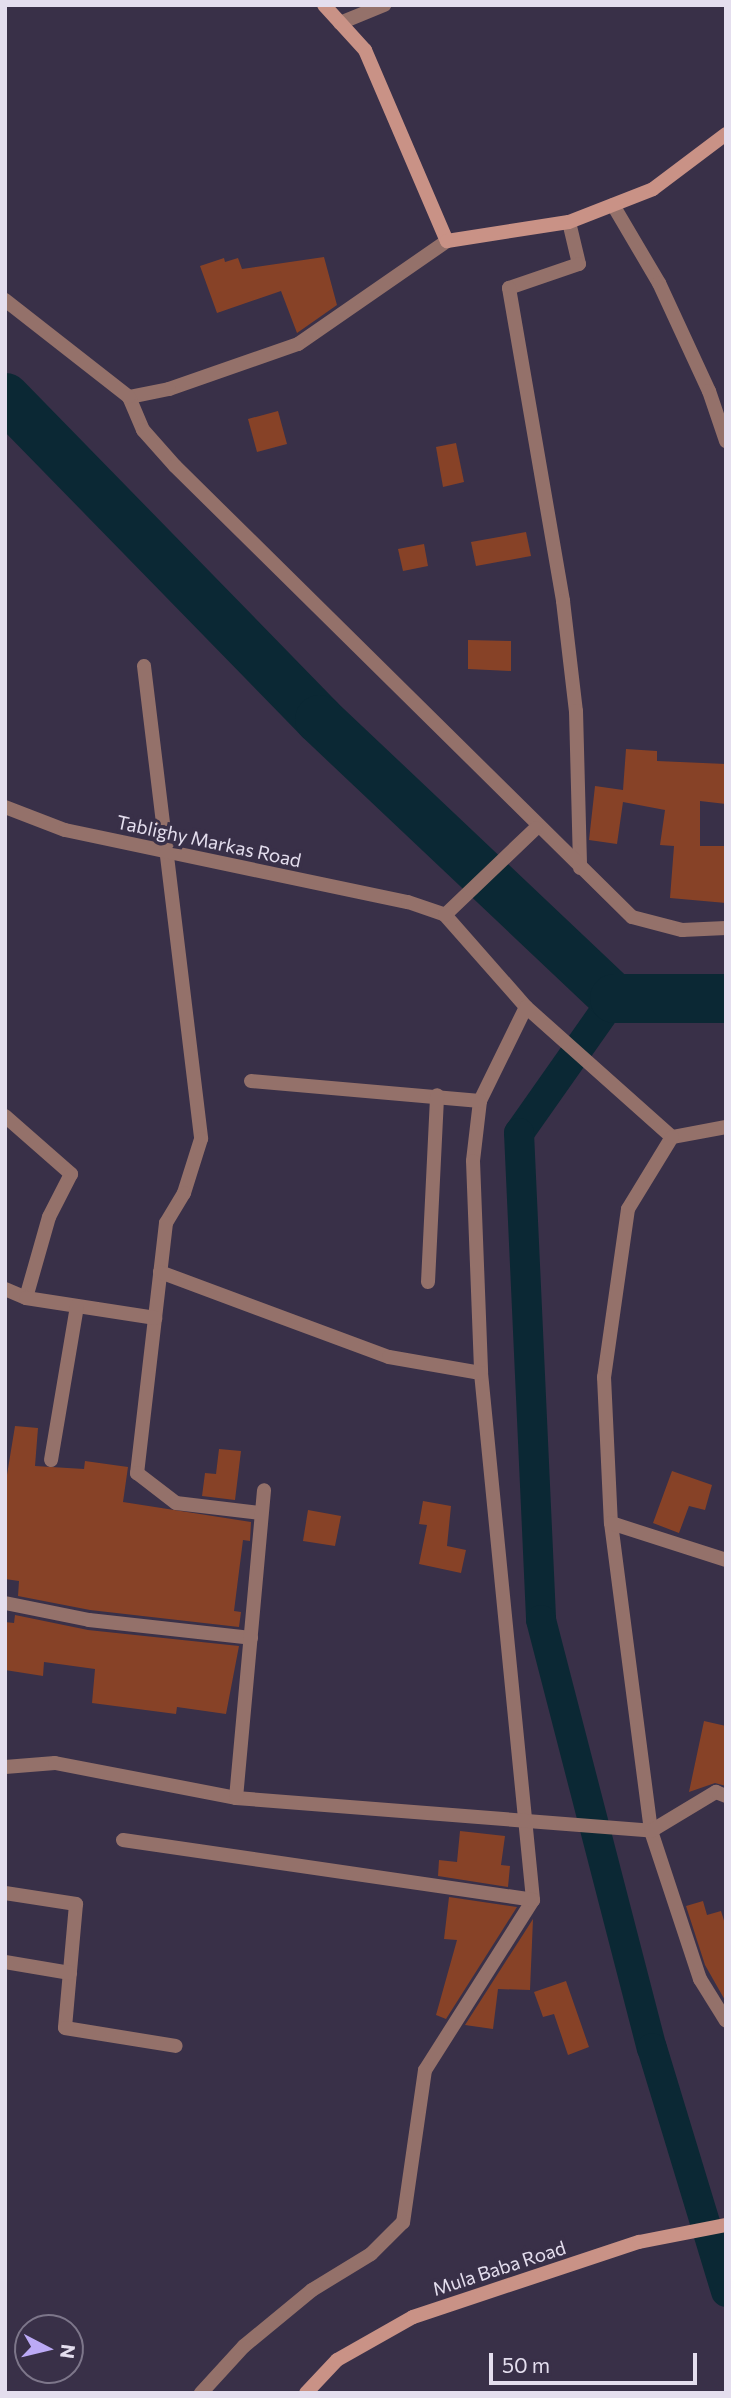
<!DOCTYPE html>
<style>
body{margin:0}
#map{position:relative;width:731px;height:2398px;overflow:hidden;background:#393048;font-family:Commissioner,sans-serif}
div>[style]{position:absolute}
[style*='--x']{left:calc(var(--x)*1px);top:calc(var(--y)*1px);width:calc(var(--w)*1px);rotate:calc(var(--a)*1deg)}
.canal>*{height:30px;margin:-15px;padding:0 15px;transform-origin:15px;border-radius:15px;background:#0b2834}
.river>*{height:49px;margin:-24.5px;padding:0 24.5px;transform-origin:24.5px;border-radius:24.5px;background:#0b2834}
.building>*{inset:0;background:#874227}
.street>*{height:14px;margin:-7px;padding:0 7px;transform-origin:7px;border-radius:7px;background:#94716a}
.secondary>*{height:14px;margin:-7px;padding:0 7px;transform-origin:7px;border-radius:7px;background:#c99286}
span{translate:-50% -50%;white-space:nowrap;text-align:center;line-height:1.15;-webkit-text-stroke:7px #393048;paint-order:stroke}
.street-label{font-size:19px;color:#e4deee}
.frame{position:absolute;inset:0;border:7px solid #e4deee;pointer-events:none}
.north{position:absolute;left:14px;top:2314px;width:70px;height:70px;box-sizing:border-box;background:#393048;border:2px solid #7d768a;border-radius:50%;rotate:97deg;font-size:19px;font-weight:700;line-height:28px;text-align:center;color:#e4deee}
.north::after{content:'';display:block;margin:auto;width:24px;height:32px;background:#bcaaf6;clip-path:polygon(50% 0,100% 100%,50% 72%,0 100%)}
.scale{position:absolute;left:489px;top:2353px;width:208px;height:32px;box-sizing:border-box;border:4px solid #e4deee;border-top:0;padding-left:9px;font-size:21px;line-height:24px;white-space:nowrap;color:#e4deee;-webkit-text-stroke:5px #393048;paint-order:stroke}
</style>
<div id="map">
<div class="canal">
<div style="--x:614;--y:998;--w:165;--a:125.1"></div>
<div style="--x:519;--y:1133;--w:487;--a:87.4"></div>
<div style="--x:541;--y:1620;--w:442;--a:75.5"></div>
<div style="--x:652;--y:2048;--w:255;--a:73.1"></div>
</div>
<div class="river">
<div style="--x:5;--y:397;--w:450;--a:45.7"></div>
<div style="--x:319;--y:719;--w:406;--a:43.4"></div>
<div style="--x:614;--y:998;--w:112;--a:0"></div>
</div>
<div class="building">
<div style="clip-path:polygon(324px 257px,337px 305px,297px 333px,281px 291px,217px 313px,200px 266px,224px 258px,225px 262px,238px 258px,242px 269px)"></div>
<div style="clip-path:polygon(278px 411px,287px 444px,257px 452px,248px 419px)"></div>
<div style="clip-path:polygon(456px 443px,464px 482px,443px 487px,436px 447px)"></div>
<div style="clip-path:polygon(526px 532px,531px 556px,476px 566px,471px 542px)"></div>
<div style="clip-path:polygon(424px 544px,428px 566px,403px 571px,398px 549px)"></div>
<div style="clip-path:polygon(468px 640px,511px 641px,511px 671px,468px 669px)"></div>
<div style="clip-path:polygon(626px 749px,657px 751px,657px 761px,726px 764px,726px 804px,700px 801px,700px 846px,726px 846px,726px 903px,670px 898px,674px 846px,660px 845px,665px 810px,623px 802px,617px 844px,589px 840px,595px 786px,623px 790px)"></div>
<div style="clip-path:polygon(15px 1426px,38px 1428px,35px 1466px,84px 1469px,85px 1461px,128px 1467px,123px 1502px,251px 1522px,250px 1541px,243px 1540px,234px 1611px,241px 1612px,239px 1627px,90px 1610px,18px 1596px,19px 1581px,5px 1579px,5px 1487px)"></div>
<div style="clip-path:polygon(219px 1449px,241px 1451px,235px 1500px,202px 1496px,205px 1473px,216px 1474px)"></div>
<div style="clip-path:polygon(672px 1471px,712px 1485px,705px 1510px,689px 1506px,679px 1533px,653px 1523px)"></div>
<div style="clip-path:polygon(423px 1501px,451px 1506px,447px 1546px,466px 1550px,461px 1573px,419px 1564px,427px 1525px,419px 1524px)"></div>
<div style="clip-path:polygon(308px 1510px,341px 1516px,335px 1546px,303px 1541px)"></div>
<div style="clip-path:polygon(15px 1615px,88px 1630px,239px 1646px,226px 1714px,177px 1707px,176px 1714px,92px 1703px,95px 1669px,44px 1662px,43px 1676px,5px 1670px,5px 1622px,14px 1623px)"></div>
<div style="clip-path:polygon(704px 1721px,726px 1726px,726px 1786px,715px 1783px,689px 1792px)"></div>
<div style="clip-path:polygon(460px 1831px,505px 1836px,501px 1865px,510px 1866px,508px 1887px,438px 1876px,439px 1860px,457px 1862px)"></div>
<div style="clip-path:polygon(449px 1897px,517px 1907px,446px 2019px,436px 2015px,457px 1940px,444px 1939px)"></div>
<div style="clip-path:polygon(703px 1901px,707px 1915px,721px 1911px,726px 1927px,726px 2002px,705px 1965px,686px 1906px)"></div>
<div style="clip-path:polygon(533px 1919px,530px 1990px,498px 1989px,493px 2029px,465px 2025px)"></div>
<div style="clip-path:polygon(566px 1981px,589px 2047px,568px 2055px,554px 2014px,543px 2017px,534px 1992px)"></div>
</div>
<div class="street">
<div style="--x:340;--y:23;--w:48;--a:-22.2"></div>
<div style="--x:613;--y:205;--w:91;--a:59.5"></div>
<div style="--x:659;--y:283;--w:119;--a:65.2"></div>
<div style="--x:709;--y:391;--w:53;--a:71.2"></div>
<div style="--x:569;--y:222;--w:43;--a:76.6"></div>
<div style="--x:579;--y:264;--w:74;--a:161.1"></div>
<div style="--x:509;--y:288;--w:318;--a:80.2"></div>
<div style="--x:563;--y:601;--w:111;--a:83.3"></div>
<div style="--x:576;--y:711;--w:157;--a:88.5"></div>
<div style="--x:447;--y:241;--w:181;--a:145.3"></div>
<div style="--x:298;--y:344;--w:137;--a:160.8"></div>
<div style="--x:169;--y:389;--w:41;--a:168.7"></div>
<div style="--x:129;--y:397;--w:36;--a:67"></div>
<div style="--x:143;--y:430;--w:48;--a:48.4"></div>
<div style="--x:175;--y:466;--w:642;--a:44.62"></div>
<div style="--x:632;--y:917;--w:52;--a:14.6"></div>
<div style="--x:682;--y:930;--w:44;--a:-2.6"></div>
<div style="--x:5;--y:300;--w:157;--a:38"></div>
<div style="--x:144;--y:666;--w:476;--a:83.1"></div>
<div style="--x:201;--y:1139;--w:57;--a:107.5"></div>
<div style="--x:184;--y:1193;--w:35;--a:121"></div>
<div style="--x:166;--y:1223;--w:252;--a:96.6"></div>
<div style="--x:137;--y:1473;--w:49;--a:37.6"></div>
<div style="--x:176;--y:1503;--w:85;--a:6.8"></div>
<div style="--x:5;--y:807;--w:64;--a:21"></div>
<div style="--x:65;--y:830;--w:350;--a:11.9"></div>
<div style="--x:408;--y:902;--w:39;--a:19"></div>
<div style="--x:445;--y:915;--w:123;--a:48.6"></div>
<div style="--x:526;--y:1007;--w:105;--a:116.1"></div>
<div style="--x:480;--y:1101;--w:60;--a:96.7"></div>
<div style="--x:473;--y:1161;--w:212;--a:87.8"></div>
<div style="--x:481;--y:1373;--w:530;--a:84.36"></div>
<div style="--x:533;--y:1900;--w:201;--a:122.4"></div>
<div style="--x:425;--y:2070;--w:154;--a:98.2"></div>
<div style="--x:403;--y:2222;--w:45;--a:135"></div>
<div style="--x:371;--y:2254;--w:69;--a:148.6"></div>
<div style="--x:312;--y:2290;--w:88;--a:140.5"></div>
<div style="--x:244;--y:2346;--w:64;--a:132.5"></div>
<div style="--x:445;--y:915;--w:126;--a:-43.7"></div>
<div style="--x:526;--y:1007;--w:195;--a:41.7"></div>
<div style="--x:251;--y:1081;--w:230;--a:5"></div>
<div style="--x:5;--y:1116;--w:88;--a:41.3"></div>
<div style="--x:71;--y:1174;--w:48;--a:117.1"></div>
<div style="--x:49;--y:1217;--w:84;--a:105.9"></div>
<div style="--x:726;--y:1127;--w:55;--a:169.5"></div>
<div style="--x:672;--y:1137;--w:84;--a:121.4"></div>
<div style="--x:628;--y:1209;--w:170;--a:98.1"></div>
<div style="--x:604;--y:1377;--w:146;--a:87.3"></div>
<div style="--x:611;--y:1523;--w:311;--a:82.6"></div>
<div style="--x:651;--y:1831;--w:156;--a:71.7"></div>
<div style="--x:700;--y:1979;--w:49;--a:58.2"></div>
<div style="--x:160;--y:1272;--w:244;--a:20.4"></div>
<div style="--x:389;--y:1357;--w:93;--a:9.9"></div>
<div style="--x:428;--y:1282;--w:187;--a:-87.2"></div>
<div style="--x:5;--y:1289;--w:23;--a:23"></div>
<div style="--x:26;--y:1298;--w:131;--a:8.8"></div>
<div style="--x:51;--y:1460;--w:156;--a:-80.4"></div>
<div style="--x:611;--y:1523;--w:121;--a:17.8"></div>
<div style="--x:5;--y:1603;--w:86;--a:11.4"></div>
<div style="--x:89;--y:1620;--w:163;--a:6.3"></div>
<div style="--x:5;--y:1767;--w:50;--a:-4.6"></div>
<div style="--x:55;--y:1763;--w:184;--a:10.9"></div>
<div style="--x:236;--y:1798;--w:416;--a:4.5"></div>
<div style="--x:651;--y:1831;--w:76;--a:-31"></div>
<div style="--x:716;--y:1792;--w:11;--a:22"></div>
<div style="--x:236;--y:1798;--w:309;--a:-84.8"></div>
<div style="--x:123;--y:1840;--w:414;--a:8.3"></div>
<div style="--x:5;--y:1893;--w:72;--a:8.8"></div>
<div style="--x:76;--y:1904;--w:124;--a:95.1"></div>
<div style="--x:65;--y:2028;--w:112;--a:9.2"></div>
<div style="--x:5;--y:1962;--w:66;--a:9.6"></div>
</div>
<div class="secondary">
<div style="--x:324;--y:5;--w:61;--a:47.7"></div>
<div style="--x:365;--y:50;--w:208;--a:66.8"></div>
<div style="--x:447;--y:241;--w:123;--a:-8.9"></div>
<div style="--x:569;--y:222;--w:90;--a:-21.4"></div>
<div style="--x:653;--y:189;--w:91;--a:-37"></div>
<div style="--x:306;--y:2393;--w:45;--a:-46.8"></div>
<div style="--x:337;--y:2360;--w:87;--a:-29.5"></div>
<div style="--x:413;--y:2317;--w:238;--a:-18.4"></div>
<div style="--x:639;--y:2242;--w:89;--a:-11.1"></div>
</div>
<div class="street-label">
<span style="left:209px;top:841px;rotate:12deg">Tablighy Markas Road</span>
<span style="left:499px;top:2268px;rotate:-18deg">Mula Baba Road</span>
</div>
<div class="frame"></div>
<div class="north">N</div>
<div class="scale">50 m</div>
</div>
